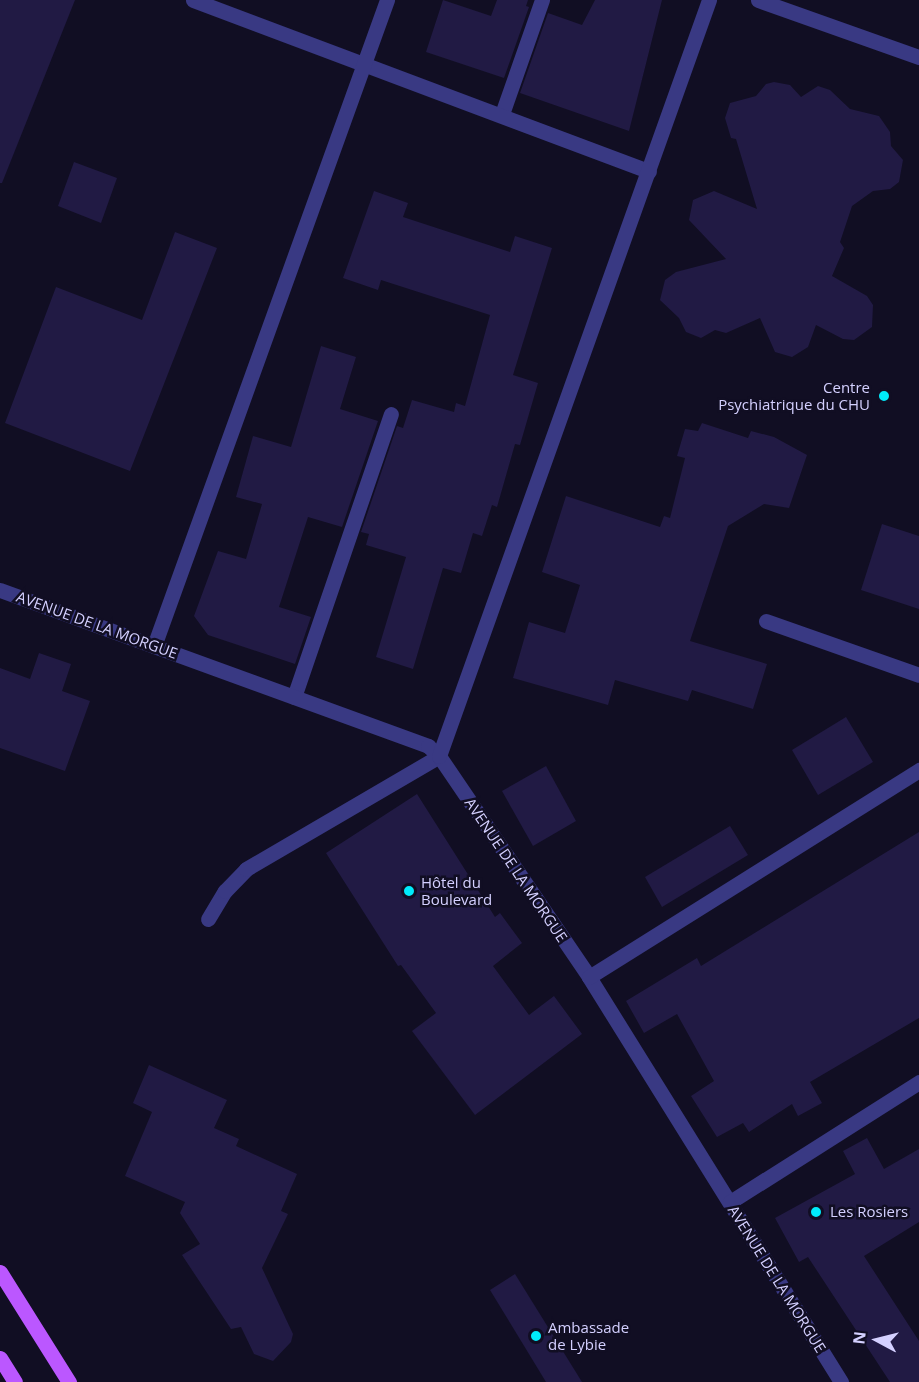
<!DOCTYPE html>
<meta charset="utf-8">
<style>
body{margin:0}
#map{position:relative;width:919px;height:1382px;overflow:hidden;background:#110e23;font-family:"Open Sans",sans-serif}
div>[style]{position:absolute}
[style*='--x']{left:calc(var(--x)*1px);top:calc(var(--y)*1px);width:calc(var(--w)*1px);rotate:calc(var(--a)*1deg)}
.building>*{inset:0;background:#211a44}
.lane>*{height:15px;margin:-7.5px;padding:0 7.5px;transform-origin:7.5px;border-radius:7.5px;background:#393983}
.street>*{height:15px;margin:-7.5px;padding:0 7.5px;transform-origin:7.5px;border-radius:7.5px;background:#393983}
.primary>*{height:15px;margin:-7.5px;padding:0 7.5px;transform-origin:7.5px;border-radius:7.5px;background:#bb57ff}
.dots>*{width:16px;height:16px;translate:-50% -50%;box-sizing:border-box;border:3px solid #110e23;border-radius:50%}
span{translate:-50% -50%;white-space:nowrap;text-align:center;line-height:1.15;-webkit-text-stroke:5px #110e23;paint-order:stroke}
.poi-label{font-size:15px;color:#d4d0ff}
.right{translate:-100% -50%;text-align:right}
.left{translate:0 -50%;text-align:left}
.street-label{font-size:15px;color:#d4d0ff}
.north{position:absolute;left:847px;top:1310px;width:60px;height:60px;-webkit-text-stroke:4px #110e23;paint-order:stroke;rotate:277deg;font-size:16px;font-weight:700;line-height:24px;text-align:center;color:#d4d0ff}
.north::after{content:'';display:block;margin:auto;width:21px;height:27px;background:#d4d0ff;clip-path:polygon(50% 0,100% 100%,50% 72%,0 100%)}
</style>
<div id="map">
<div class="building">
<div style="clip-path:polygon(0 0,75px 0,2px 183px,0 183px)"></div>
<div style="clip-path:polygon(443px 0,491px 16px,497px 0,528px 0,526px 6px,529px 7px,504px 78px,426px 52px)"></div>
<div style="clip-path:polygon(595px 0,662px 0,629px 131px,520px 93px,548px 13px,582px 25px)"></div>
<div style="clip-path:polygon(774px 82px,790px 85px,801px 97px,818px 86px,830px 90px,850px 109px,879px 116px,890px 132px,891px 146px,903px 160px,899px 182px,890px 189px,873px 191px,852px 206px,840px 242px,844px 248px,832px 276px,867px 296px,873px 305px,872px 327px,854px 340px,843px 339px,816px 325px,808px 347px,792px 357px,775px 352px,760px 318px,726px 333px,715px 330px,701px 338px,686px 332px,679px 318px,660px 300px,665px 280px,676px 272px,726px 259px,689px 220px,693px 200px,714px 191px,757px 209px,736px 139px,731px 138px,725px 118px,730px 103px,756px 96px,766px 84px)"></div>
<div style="clip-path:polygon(74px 162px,117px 178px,101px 223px,58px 206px)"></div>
<div style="clip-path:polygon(374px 191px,408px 203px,403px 217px,510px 252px,515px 236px,552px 248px,513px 375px,538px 383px,520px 445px,515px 444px,497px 507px,492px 505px,482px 536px,473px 533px,461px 573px,443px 568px,413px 669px,376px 657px,406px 557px,366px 545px,369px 534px,361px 532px,397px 426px,403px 428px,412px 400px,454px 412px,456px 403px,465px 406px,490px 315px,381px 280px,378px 290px,343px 278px)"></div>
<div style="clip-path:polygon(175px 232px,217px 248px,130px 471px,5px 423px,56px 287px,142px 320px)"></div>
<div style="clip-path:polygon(321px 346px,356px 357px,340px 409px,378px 421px,342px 527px,308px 517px,279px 607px,311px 617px,295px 664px,208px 635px,194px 616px,218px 551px,246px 559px,262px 504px,236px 497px,253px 436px,291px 447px)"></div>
<div style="clip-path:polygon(702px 423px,748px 438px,751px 431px,774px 437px,807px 455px,789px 508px,764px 504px,728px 526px,690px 641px,767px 664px,753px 709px,692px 690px,688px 701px,615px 680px,608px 705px,513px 678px,529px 622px,565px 633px,580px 585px,542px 572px,566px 496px,660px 527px,664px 516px,670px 518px,685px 458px,677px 456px,685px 429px,698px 431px)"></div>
<div style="clip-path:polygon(882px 524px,919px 536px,919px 609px,861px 590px)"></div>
<div style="clip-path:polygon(39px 653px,71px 664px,62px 691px,90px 701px,65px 771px,0 748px,0 668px,30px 679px)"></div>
<div style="clip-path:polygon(846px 717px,873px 762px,818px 795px,792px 750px)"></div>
<div style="clip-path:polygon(546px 766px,576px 821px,533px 846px,502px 791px)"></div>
<div style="clip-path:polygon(417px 794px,495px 917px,500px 913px,522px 943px,493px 966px,529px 1015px,554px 996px,582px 1034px,475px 1115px,412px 1031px,436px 1013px,401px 965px,398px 966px,326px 853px)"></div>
<div style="clip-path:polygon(730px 826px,748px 855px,662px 907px,645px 877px)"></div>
<div style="clip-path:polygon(919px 832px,919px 1018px,810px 1082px,822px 1103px,798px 1116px,792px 1104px,749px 1132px,743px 1123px,717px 1137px,691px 1096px,714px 1081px,677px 1014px,644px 1033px,626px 1001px,697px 958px,701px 966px)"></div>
<div style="clip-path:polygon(149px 1065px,227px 1100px,214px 1128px,239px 1139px,236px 1146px,297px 1174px,281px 1211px,288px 1214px,262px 1268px,293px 1334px,291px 1342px,273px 1361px,254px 1354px,241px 1327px,231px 1329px,182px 1255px,200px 1244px,180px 1213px,185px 1202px,125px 1176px,152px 1112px,133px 1103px)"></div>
<div style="clip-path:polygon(867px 1138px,884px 1169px,919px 1149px,919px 1222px,864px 1256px,919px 1341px,919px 1382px,890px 1382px,808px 1257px,799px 1262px,775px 1218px,855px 1174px,843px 1151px)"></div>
<div style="clip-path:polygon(515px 1274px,582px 1382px,546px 1382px,490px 1290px)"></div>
</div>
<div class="lane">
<div style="--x:502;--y:114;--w:121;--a:-70.7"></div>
<div style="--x:294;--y:697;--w:299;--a:-71.1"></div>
<div style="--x:208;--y:919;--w:33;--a:-59"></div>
<div style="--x:225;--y:891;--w:30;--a:-46"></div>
<div style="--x:246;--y:869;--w:224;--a:-30.3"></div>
</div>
<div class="street">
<div style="--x:193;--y:0;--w:487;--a:20.6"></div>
<div style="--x:758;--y:0;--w:171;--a:19.5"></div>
<div style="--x:0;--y:590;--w:456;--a:20"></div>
<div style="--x:428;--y:746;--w:15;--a:42"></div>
<div style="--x:439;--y:756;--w:267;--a:55.8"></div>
<div style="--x:589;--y:977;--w:477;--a:58.1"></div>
<div style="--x:766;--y:621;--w:162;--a:19.4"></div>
<div style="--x:154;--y:646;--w:687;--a:-70.17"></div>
<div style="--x:439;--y:756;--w:803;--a:-70.35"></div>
<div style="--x:589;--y:977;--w:390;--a:-32.1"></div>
<div style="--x:730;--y:1202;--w:224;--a:-32.4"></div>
</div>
<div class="primary">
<div style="--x:0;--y:1272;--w:130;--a:57.9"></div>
<div style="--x:0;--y:1358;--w:28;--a:58"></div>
</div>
<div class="dots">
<div style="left:884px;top:396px;background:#00ebfb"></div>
<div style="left:409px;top:891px;background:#00ebfb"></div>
<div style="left:816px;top:1212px;background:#00ebfb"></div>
<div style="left:536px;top:1336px;background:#00ebfb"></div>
</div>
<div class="poi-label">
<span class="right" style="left:870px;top:396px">Centre<br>Psychiatrique du CHU</span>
<span class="left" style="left:421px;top:891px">Hôtel du<br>Boulevard</span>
<span class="left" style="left:830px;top:1212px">Les Rosiers</span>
<span class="left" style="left:548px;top:1336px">Ambassade<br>de Lybie</span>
</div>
<div class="street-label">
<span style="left:97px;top:625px;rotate:20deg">AVENUE DE LA MORGUE</span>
<span style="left:516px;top:870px;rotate:56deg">AVENUE DE LA MORGUE</span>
<span style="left:777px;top:1279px;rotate:58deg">AVENUE DE LA MORGUE</span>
</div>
<div class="north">N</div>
</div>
